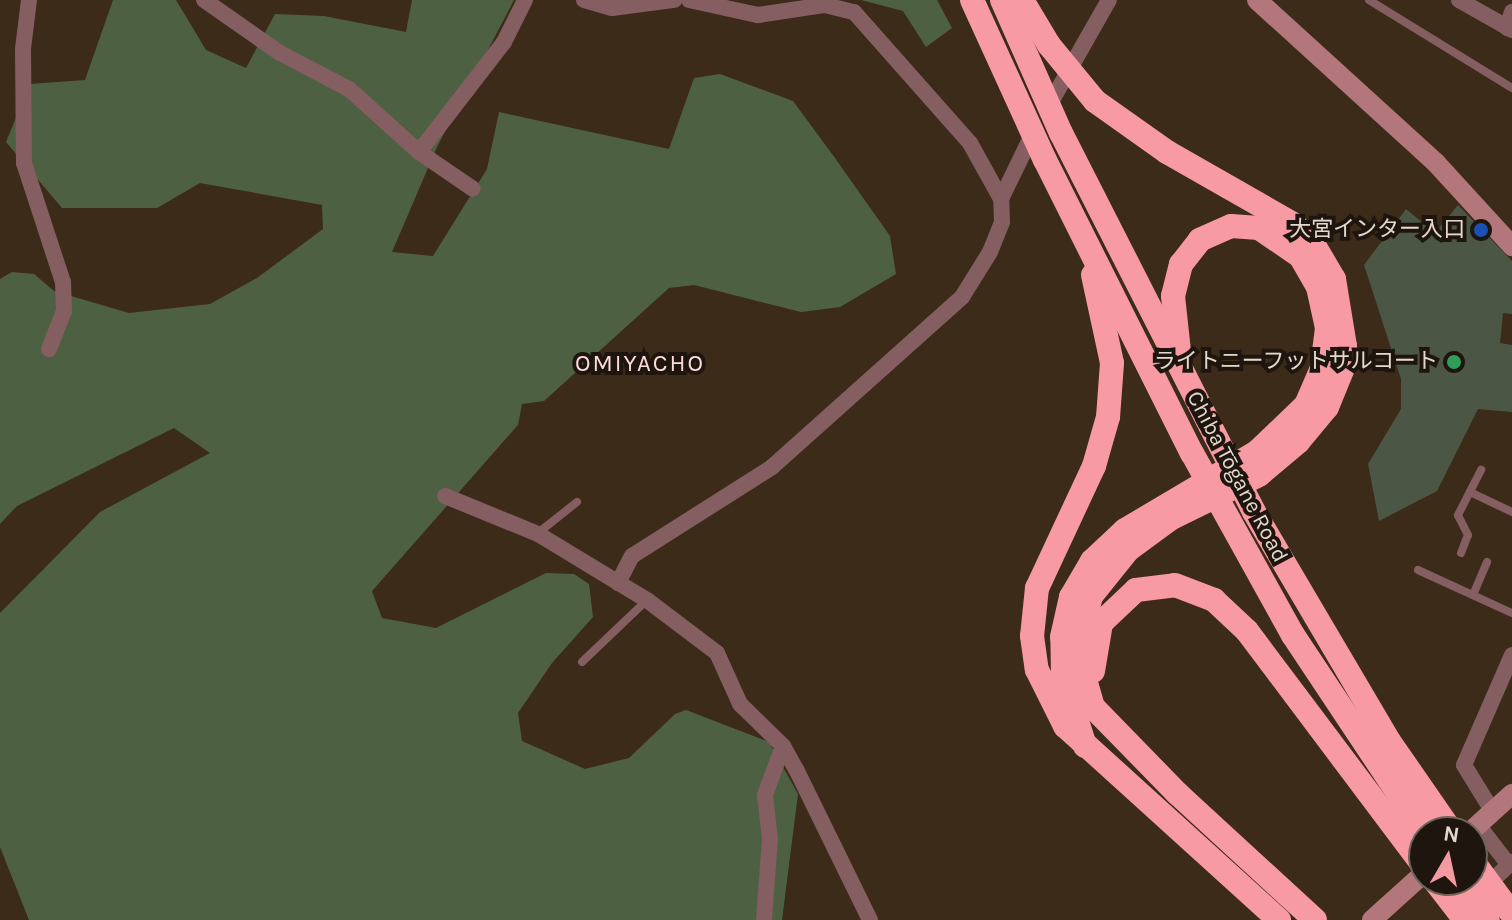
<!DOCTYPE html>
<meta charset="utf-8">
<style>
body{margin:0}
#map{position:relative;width:1512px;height:920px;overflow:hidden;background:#3d2b1a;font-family:Karla,"Noto Sans JP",sans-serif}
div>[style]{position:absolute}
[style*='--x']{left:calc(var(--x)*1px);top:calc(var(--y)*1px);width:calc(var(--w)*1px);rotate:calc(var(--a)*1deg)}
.green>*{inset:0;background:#4b5645}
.forest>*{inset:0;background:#4d6042}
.lane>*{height:8px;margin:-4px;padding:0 4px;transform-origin:4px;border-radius:4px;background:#845e60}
.street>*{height:16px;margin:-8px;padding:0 8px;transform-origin:8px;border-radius:8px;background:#845e60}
.secondary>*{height:20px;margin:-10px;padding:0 10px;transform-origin:10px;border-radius:10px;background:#b2767b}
.highway>*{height:24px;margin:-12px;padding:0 12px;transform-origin:12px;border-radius:12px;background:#f79aa3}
.dots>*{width:22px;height:22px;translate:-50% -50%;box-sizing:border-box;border:4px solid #1e160e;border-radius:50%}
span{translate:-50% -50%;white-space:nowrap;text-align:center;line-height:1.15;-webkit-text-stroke:8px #1e160e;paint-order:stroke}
.poi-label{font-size:22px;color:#e4d8cd}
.right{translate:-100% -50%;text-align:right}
.street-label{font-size:22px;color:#e4d8cd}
.neighbourhood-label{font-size:24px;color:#fddadb;letter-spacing:2px}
.north{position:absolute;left:1408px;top:816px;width:80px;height:80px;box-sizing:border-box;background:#1e160e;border:2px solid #6d645a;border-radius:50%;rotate:9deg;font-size:22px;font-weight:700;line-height:32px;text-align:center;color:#e4d8cd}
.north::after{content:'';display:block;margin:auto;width:28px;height:36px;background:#f49aa2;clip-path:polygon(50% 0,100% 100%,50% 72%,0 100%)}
</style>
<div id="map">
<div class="green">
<div style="clip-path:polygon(1458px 205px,1512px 261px,1512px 314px,1503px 313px,1500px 343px,1512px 345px,1512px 412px,1478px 409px,1437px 491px,1379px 521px,1368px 464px,1401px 409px,1401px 379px,1364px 265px,1406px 209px,1435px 233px)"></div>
</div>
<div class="forest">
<div style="clip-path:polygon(113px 0,176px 0,206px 50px,246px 68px,275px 14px,324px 16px,406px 32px,412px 0,514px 0,437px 147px,392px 252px,433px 256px,487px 169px,499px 112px,669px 149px,694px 78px,720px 74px,793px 101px,835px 158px,890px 236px,896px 274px,840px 307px,801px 312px,694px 285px,669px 288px,544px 401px,522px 404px,518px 425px,372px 591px,382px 618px,436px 628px,546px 573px,574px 574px,589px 584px,593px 617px,552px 663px,518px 713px,522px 741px,585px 769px,629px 758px,675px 714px,686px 710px,769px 742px,798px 794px,782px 920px,29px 920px,0 847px,0 613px,100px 512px,210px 453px,174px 428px,17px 506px,0 524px,0 279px,12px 272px,34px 274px,54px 291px,129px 313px,210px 304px,257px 278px,323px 229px,322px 205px,200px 183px,157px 208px,62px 208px,6px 142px,30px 84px,85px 80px)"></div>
<div style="clip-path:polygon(861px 0,937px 0,952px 28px,926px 47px,903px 11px)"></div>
</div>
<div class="lane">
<div style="--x:1369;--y:0;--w:168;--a:31.6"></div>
<div style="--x:1470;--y:492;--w:47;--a:25.5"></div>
<div style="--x:538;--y:533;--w:50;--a:-38.5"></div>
<div style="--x:1461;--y:553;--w:19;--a:-69"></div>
<div style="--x:1468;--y:535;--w:22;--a:-117"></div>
<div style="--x:1458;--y:515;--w:51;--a:-62.9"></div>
<div style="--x:1418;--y:570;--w:103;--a:24.6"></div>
<div style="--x:1473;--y:595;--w:36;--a:-67"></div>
<div style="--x:582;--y:662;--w:90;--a:-43.6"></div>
</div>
<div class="street">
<div style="--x:29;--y:0;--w:49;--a:97"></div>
<div style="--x:23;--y:49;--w:114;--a:89.5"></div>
<div style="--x:24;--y:163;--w:125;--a:71.9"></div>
<div style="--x:63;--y:282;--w:29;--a:88"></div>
<div style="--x:64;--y:311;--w:41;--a:111.5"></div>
<div style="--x:204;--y:0;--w:93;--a:34.9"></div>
<div style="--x:280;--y:53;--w:78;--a:27.6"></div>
<div style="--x:349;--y:89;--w:94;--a:42"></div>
<div style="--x:419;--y:152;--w:65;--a:34.4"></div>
<div style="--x:584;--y:0;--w:29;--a:16"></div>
<div style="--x:612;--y:8;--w:63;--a:-7.4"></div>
<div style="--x:689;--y:0;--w:71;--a:12.3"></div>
<div style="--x:758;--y:15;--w:68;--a:-8.5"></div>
<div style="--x:825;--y:5;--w:30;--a:14"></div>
<div style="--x:854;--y:12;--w:175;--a:48.5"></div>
<div style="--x:970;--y:143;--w:64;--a:61"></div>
<div style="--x:1459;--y:0;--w:61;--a:29.5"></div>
<div style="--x:1507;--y:28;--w:17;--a:-73"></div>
<div style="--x:1047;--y:109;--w:125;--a:-60.4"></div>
<div style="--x:419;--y:152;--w:139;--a:-52.3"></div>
<div style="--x:504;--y:42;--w:47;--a:-63.4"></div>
<div style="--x:445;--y:496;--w:100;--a:22.2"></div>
<div style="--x:538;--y:534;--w:127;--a:31.2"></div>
<div style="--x:647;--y:600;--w:88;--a:37.1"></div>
<div style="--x:717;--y:653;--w:56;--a:65.7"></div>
<div style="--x:740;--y:704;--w:60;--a:44.3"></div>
<div style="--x:783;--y:746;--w:26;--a:61"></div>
<div style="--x:796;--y:769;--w:168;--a:63.9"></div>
<div style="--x:618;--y:583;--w:30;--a:-63"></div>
<div style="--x:632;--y:556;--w:166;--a:-32.4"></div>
<div style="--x:772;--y:467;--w:255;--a:-41.8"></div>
<div style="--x:962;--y:297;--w:53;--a:-58.1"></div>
<div style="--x:990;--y:252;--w:32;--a:-68"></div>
<div style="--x:1002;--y:222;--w:23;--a:-92"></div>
<div style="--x:1001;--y:199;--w:78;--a:-64.1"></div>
<div style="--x:1493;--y:812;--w:55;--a:-121.7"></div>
<div style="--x:1464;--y:765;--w:120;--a:-66.4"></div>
<div style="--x:1478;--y:825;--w:51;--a:52.2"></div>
<div style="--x:1483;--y:889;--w:40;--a:-43"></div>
<div style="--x:764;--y:920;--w:81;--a:-85.8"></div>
<div style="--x:770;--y:839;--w:44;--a:-96.5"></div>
<div style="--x:765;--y:795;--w:52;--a:-69.8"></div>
</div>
<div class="secondary">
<div style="--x:1257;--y:0;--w:242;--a:42.3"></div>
<div style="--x:1436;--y:163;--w:113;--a:47.5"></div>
<div style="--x:1470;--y:832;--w:57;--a:-42.1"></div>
<div style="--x:1372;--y:920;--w:70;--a:-42.1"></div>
</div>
<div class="highway">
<div style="--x:972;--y:0;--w:176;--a:65.5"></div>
<div style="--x:1045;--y:160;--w:328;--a:63.4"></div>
<div style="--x:1192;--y:453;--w:208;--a:61"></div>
<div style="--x:1293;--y:635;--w:237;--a:56.4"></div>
<div style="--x:1002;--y:0;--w:145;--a:66.1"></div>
<div style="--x:1061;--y:133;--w:425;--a:63"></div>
<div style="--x:1254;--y:512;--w:266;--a:59.5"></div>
<div style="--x:1389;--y:741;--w:111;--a:55.3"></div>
<div style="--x:1022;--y:0;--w:52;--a:59"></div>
<div style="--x:1049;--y:45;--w:72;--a:50.6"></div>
<div style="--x:1095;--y:101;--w:88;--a:35.3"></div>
<div style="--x:1167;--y:152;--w:145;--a:29.7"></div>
<div style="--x:1293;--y:224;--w:24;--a:42"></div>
<div style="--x:1311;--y:240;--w:45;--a:59.5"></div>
<div style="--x:1334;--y:279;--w:68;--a:80.7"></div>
<div style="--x:1345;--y:346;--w:22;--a:95"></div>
<div style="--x:1343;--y:368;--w:42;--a:112.3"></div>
<div style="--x:1327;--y:407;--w:45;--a:129.6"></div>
<div style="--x:1298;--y:442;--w:51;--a:139.8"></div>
<div style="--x:1259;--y:475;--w:99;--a:153.7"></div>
<div style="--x:1170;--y:519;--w:52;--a:143.6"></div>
<div style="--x:1128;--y:550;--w:59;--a:128.8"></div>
<div style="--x:1091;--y:596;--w:57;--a:104.3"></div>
<div style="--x:1077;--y:651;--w:58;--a:74.1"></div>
<div style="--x:1093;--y:707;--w:122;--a:45.7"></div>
<div style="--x:1178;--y:794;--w:186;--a:42.6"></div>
<div style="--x:1093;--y:275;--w:90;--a:77.8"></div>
<div style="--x:1112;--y:363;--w:54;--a:94.2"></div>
<div style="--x:1108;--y:417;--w:51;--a:105.9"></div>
<div style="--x:1094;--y:466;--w:135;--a:115"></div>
<div style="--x:1037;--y:588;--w:48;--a:95.9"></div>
<div style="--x:1032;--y:636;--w:34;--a:82"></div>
<div style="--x:1037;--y:670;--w:63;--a:63.4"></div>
<div style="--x:1065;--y:726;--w:289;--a:42.2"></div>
<div style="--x:1093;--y:671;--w:49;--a:-80.5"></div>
<div style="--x:1101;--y:623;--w:48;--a:-43.3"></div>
<div style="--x:1136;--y:590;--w:39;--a:-7"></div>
<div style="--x:1175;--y:585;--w:42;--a:21"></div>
<div style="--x:1214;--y:600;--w:45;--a:43.2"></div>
<div style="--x:1247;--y:631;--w:295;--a:53.1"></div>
<div style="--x:1085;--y:746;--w:73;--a:-107.4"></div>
<div style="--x:1063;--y:676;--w:39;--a:-91"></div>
<div style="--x:1062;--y:637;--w:41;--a:-77.3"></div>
<div style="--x:1071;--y:597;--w:42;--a:-59.7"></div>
<div style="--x:1092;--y:561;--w:45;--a:-43.2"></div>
<div style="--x:1125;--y:530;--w:153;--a:-30.6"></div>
<div style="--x:1257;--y:452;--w:68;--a:-43.8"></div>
<div style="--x:1306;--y:405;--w:40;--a:-66.6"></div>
<div style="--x:1322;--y:368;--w:40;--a:-82.9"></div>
<div style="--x:1327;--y:328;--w:42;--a:-102.4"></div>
<div style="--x:1318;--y:287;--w:36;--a:-120"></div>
<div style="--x:1300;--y:256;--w:50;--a:-145.7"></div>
<div style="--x:1259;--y:228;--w:28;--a:-176"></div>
<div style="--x:1231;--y:226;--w:34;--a:156"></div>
<div style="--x:1200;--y:240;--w:31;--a:128"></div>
<div style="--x:1181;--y:264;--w:33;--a:104"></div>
<div style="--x:1173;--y:296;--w:55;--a:83.8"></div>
<div style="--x:1472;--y:860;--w:67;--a:53.5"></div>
<div style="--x:1434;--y:880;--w:51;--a:52.2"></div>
<div style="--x:1459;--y:880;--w:49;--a:54.1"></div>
</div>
<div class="dots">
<div style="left:1481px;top:230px;background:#1a4fb4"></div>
<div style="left:1454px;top:362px;background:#2e9e5b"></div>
</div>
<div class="poi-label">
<span class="right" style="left:1465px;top:230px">大宮インター入口</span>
<span class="right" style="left:1438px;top:362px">ライトニーフットサルコート</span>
</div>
<div class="street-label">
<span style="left:1237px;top:477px;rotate:62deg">Chiba Tōgane Road</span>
</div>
<div class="neighbourhood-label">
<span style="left:640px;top:364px">OMIYACHO</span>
</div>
<div class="north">N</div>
</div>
